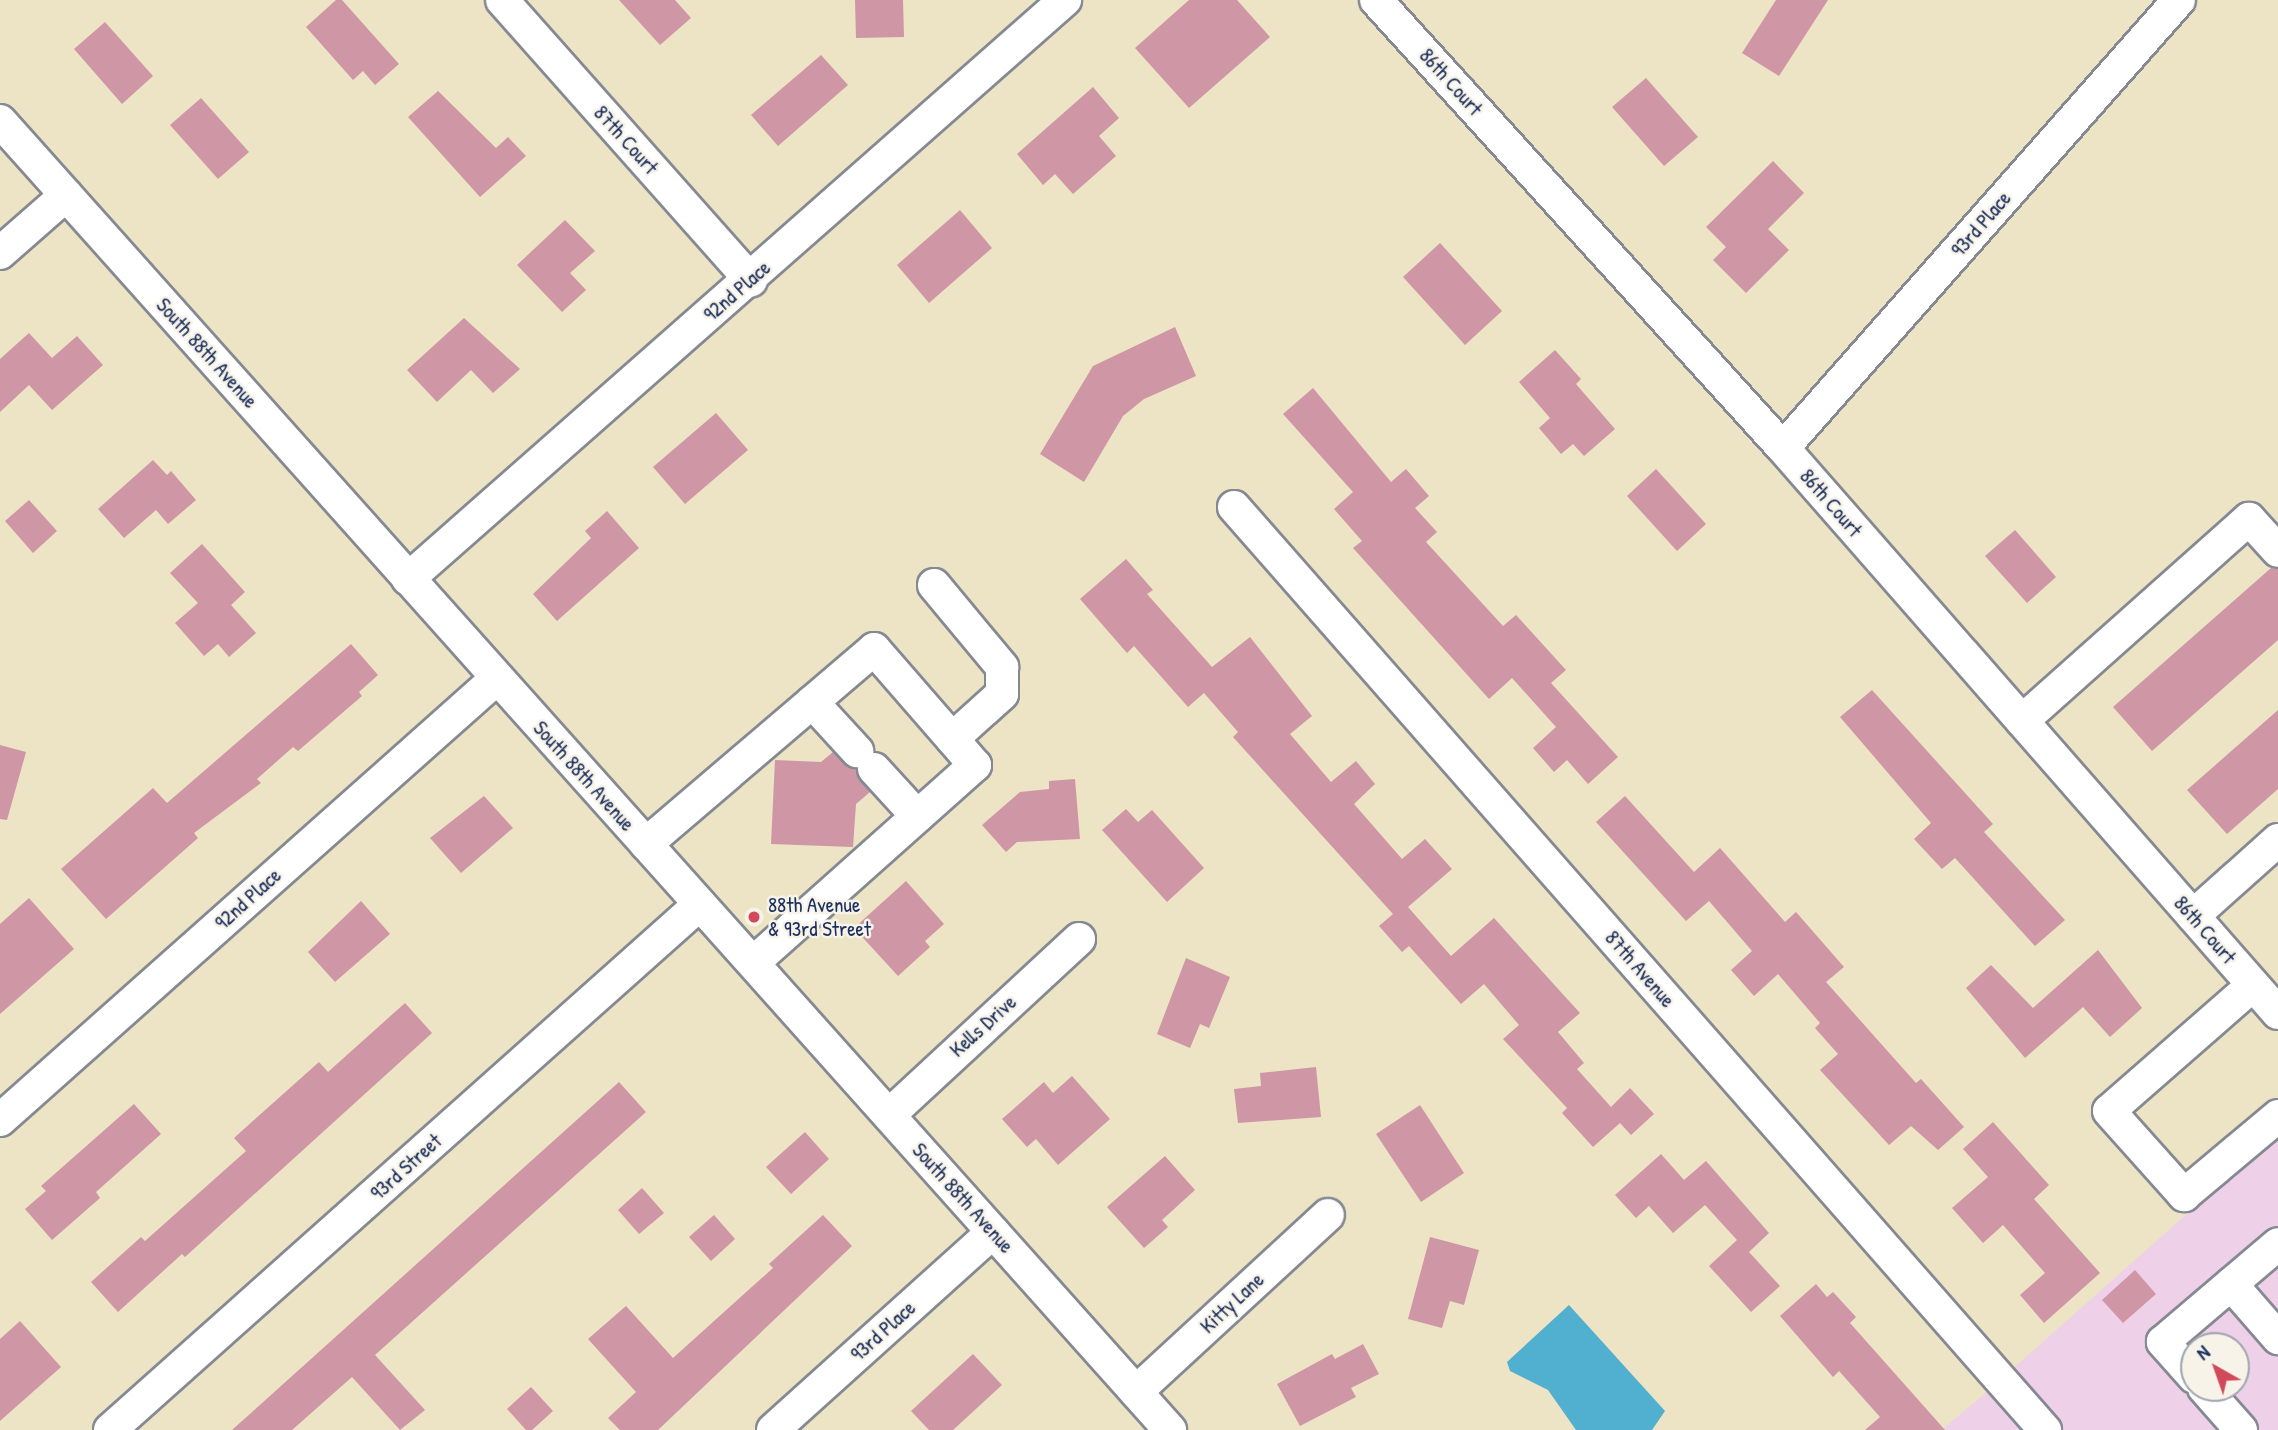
<!DOCTYPE html>
<style>
body{margin:0}
#map{position:relative;width:2278px;height:1430px;overflow:hidden;background:#ede3c5;font-family:"Patrick Hand",sans-serif}
div>[style]{position:absolute}
[style*='--x']{left:calc(var(--x)*1px);top:calc(var(--y)*1px);width:calc(var(--w)*1px);rotate:calc(var(--a)*1deg)}
.built>*{inset:0;background:#eed0e8}
.water>*{inset:0;background:#51b0d0}
.building>*{inset:0;background:#cf96a6}
.roads{filter:drop-shadow(2px 0 #848992) drop-shadow(-2px 0 #848992) drop-shadow(0 2px #848992) drop-shadow(0 -2px #848992)}
.minor>*{height:32px;margin:-16px;padding:0 16px;transform-origin:16px;border-radius:16px;background:#fff}
.dots>*{width:19px;height:19px;translate:-50% -50%;box-sizing:border-box;border:4px solid #f7f3e8;border-radius:50%}
span{translate:-50% -50%;white-space:nowrap;text-align:center;line-height:1.15;-webkit-text-stroke:5px #f7f3e8;paint-order:stroke}
.street-label{font-size:21px;color:#1b2f5e}
.poi-label{font-size:21px;color:#1b2f5e}
.left{translate:0 -50%;text-align:left}
.north{position:absolute;left:2180px;top:1332px;width:70px;height:70px;box-sizing:border-box;background:#f7f3e8;border:2px solid #9fa5b1;border-radius:50%;rotate:320deg;font-size:19px;font-weight:700;line-height:28px;text-align:center;color:#1b2f5e}
.north::after{content:'';display:block;margin:auto;width:24px;height:32px;background:#d1495b;clip-path:polygon(50% 0,100% 100%,50% 72%,0 100%)}
</style>
<div id="map">
<div class="built">
<div style="clip-path:polygon(evenodd,2278px 1133px,2278px 1430px,1942px 1430px,1982px 1396px,2278px 1133px,2194px 1346px,2236px 1346px,2236px 1388px,2194px 1388px,2194px 1346px)"></div>
</div>
<div class="water">
<div style="clip-path:polygon(1569px 1305px,1665px 1411px,1652px 1430px,1576px 1430px,1548px 1390px,1510px 1371px,1507px 1362px)"></div>
</div>
<div class="building">
<div style="clip-path:polygon(336px 0,342px 0,399px 64px,375px 85px,363px 71px,353px 80px,306px 27px)"></div>
<div style="clip-path:polygon(619px 0,675px 0,691px 18px,660px 45px)"></div>
<div style="clip-path:polygon(855px 0,903px 0,904px 37px,856px 38px)"></div>
<div style="clip-path:polygon(1189px 0,1237px 0,1270px 37px,1189px 108px,1135px 48px)"></div>
<div style="clip-path:polygon(1776px 0,1828px 0,1779px 76px,1742px 53px)"></div>
<div style="clip-path:polygon(105px 22px,153px 76px,122px 104px,74px 49px)"></div>
<div style="clip-path:polygon(821px 55px,848px 85px,778px 146px,751px 115px)"></div>
<div style="clip-path:polygon(1646px 78px,1698px 137px,1664px 166px,1612px 107px)"></div>
<div style="clip-path:polygon(1093px 87px,1119px 118px,1099px 136px,1116px 156px,1073px 194px,1055px 174px,1043px 185px,1017px 154px)"></div>
<div style="clip-path:polygon(438px 91px,496px 148px,508px 137px,526px 156px,480px 197px,408px 117px)"></div>
<div style="clip-path:polygon(201px 98px,249px 152px,218px 179px,170px 125px)"></div>
<div style="clip-path:polygon(1773px 161px,1804px 193px,1768px 229px,1789px 250px,1746px 293px,1713px 260px,1726px 247px,1706px 227px)"></div>
<div style="clip-path:polygon(960px 210px,992px 248px,929px 303px,897px 265px)"></div>
<div style="clip-path:polygon(565px 220px,595px 251px,570px 273px,586px 290px,562px 312px,517px 265px)"></div>
<div style="clip-path:polygon(1440px 243px,1502px 311px,1465px 345px,1403px 277px)"></div>
<div style="clip-path:polygon(464px 318px,520px 369px,493px 393px,471px 370px,437px 402px,407px 370px)"></div>
<div style="clip-path:polygon(1175px 327px,1196px 376px,1144px 399px,1123px 416px,1084px 482px,1040px 454px,1093px 366px)"></div>
<div style="clip-path:polygon(29px 333px,52px 358px,77px 336px,103px 365px,52px 410px,29px 385px,0 412px,0 359px)"></div>
<div style="clip-path:polygon(1555px 350px,1581px 379px,1576px 384px,1615px 429px,1584px 456px,1573px 444px,1561px 454px,1539px 428px,1550px 418px,1519px 382px)"></div>
<div style="clip-path:polygon(1313px 388px,1391px 482px,1406px 469px,1429px 496px,1415px 508px,1437px 532px,1426px 542px,1503px 626px,1516px 615px,1566px 670px,1551px 683px,1618px 757px,1588px 784px,1567px 760px,1554px 772px,1533px 748px,1556px 727px,1512px 678px,1489px 699px,1353px 548px,1362px 541px,1334px 509px,1353px 492px,1283px 414px)"></div>
<div style="clip-path:polygon(716px 413px,748px 450px,685px 504px,653px 467px)"></div>
<div style="clip-path:polygon(153px 460px,167px 475px,171px 471px,196px 500px,168px 524px,156px 510px,124px 538px,98px 509px)"></div>
<div style="clip-path:polygon(1656px 469px,1706px 524px,1677px 551px,1627px 496px)"></div>
<div style="clip-path:polygon(29px 500px,57px 531px,33px 553px,5px 521px)"></div>
<div style="clip-path:polygon(607px 511px,639px 548px,557px 621px,533px 594px,591px 538px,585px 531px)"></div>
<div style="clip-path:polygon(2015px 530px,2056px 577px,2027px 603px,1985px 556px)"></div>
<div style="clip-path:polygon(202px 544px,245px 592px,231px 605px,256px 633px,229px 657px,218px 644px,204px 656px,175px 623px,198px 603px,170px 573px)"></div>
<div style="clip-path:polygon(1126px 559px,1153px 590px,1147px 594px,1212px 667px,1250px 637px,1312px 716px,1290px 734px,1331px 782px,1356px 761px,1375px 784px,1354px 804px,1402px 859px,1425px 839px,1452px 869px,1408px 907px,1451px 956px,1494px 918px,1559px 990px,1580px 1013px,1558px 1032px,1584px 1063px,1577px 1069px,1611px 1107px,1630px 1088px,1654px 1114px,1631px 1135px,1620px 1123px,1593px 1147px,1562px 1113px,1567px 1108px,1503px 1039px,1519px 1025px,1484px 984px,1461px 1004px,1409px 946px,1402px 952px,1379px 926px,1393px 914px,1233px 737px,1238px 732px,1204px 693px,1188px 707px,1134px 646px,1127px 653px,1080px 599px)"></div>
<div style="clip-path:polygon(2271px 568px,2278px 569px,2278px 640px,2152px 751px,2113px 707px)"></div>
<div style="clip-path:polygon(351px 644px,378px 675px,359px 692px,362px 696px,298px 751px,293px 747px,257px 779px,261px 783px,194px 833px,198px 838px,106px 919px,61px 869px,153px 788px,167px 803px)"></div>
<div style="clip-path:polygon(1872px 690px,1993px 824px,1984px 832px,2065px 920px,2035px 946px,1955px 858px,1942px 869px,1914px 839px,1931px 823px,1840px 717px)"></div>
<div style="clip-path:polygon(2278px 710px,2278px 789px,2227px 834px,2187px 790px)"></div>
<div style="clip-path:polygon(0 745px,26px 752px,7px 820px,0 819px)"></div>
<div style="clip-path:polygon(833px 752px,856px 769px,870px 792px,856px 804px,853px 847px,771px 844px,775px 760px,821px 762px)"></div>
<div style="clip-path:polygon(1075px 779px,1080px 839px,1017px 842px,1006px 852px,982px 825px,1020px 792px,1049px 789px,1049px 781px)"></div>
<div style="clip-path:polygon(484px 796px,513px 828px,461px 873px,430px 838px)"></div>
<div style="clip-path:polygon(1625px 796px,1694px 872px,1720px 848px,1785px 922px,1796px 912px,1844px 967px,1826px 982px,1916px 1083px,1921px 1079px,1964px 1127px,1938px 1150px,1911px 1126px,1889px 1145px,1820px 1070px,1838px 1054px,1815px 1028px,1820px 1023px,1778px 974px,1754px 996px,1731px 970px,1752px 951px,1709px 901px,1686px 921px,1596px 822px)"></div>
<div style="clip-path:polygon(1126px 809px,1138px 822px,1152px 810px,1204px 868px,1167px 902px,1102px 830px)"></div>
<div style="clip-path:polygon(906px 881px,944px 924px,925px 941px,930px 947px,898px 976px,854px 928px)"></div>
<div style="clip-path:polygon(29px 898px,74px 949px,0 1014px,0 924px)"></div>
<div style="clip-path:polygon(361px 901px,390px 934px,335px 982px,308px 952px)"></div>
<div style="clip-path:polygon(2098px 950px,2142px 1008px,2110px 1037px,2083px 1007px,2025px 1058px,1966px 988px,1991px 965px,2033px 1008px)"></div>
<div style="clip-path:polygon(1186px 958px,1230px 977px,1209px 1028px,1200px 1024px,1190px 1048px,1157px 1034px)"></div>
<div style="clip-path:polygon(405px 1003px,432px 1033px,185px 1257px,182px 1254px,118px 1312px,91px 1282px,141px 1237px,145px 1241px,246px 1151px,234px 1138px,319px 1062px,328px 1072px)"></div>
<div style="clip-path:polygon(1316px 1067px,1321px 1117px,1238px 1123px,1234px 1089px,1261px 1086px,1260px 1073px)"></div>
<div style="clip-path:polygon(1072px 1076px,1110px 1119px,1058px 1165px,1036px 1139px,1027px 1147px,1002px 1119px,1044px 1082px,1053px 1093px)"></div>
<div style="clip-path:polygon(619px 1082px,646px 1112px,375px 1355px,425px 1410px,400px 1430px,352px 1377px,292px 1430px,232px 1430px)"></div>
<div style="clip-path:polygon(134px 1104px,161px 1134px,96px 1192px,100px 1198px,52px 1240px,25px 1209px,46px 1191px,41px 1186px)"></div>
<div style="clip-path:polygon(1420px 1105px,1464px 1173px,1421px 1202px,1376px 1134px)"></div>
<div style="clip-path:polygon(1993px 1122px,2049px 1185px,2034px 1199px,2100px 1273px,2044px 1323px,2020px 1295px,2045px 1273px,2003px 1225px,1983px 1243px,1952px 1208px,1988px 1177px,1963px 1149px)"></div>
<div style="clip-path:polygon(805px 1132px,829px 1159px,791px 1194px,766px 1167px)"></div>
<div style="clip-path:polygon(1661px 1154px,1684px 1180px,1706px 1161px,1769px 1233px,1749px 1252px,1780px 1286px,1751px 1312px,1709px 1266px,1737px 1240px,1705px 1205px,1673px 1233px,1649px 1206px,1636px 1218px,1615px 1195px)"></div>
<div style="clip-path:polygon(1165px 1156px,1195px 1190px,1162px 1220px,1168px 1227px,1144px 1248px,1107px 1207px)"></div>
<div style="clip-path:polygon(642px 1188px,664px 1213px,639px 1234px,618px 1210px)"></div>
<div style="clip-path:polygon(714px 1215px,735px 1239px,711px 1261px,689px 1237px)"></div>
<div style="clip-path:polygon(823px 1215px,852px 1246px,658px 1430px,620px 1430px,608px 1418px,636px 1392px,588px 1339px,626px 1306px,673px 1358px,773px 1268px,769px 1264px)"></div>
<div style="clip-path:polygon(1430px 1237px,1479px 1250px,1464px 1305px,1450px 1301px,1442px 1328px,1408px 1319px)"></div>
<div style="clip-path:polygon(2135px 1270px,2156px 1294px,2123px 1323px,2102px 1300px)"></div>
<div style="clip-path:polygon(1816px 1284px,1827px 1297px,1833px 1292px,1856px 1317px,1850px 1323px,1945px 1430px,1865px 1430px,1880px 1417px,1839px 1371px,1833px 1377px,1780px 1316px)"></div>
<div style="clip-path:polygon(20px 1321px,61px 1367px,0 1421px,0 1339px)"></div>
<div style="clip-path:polygon(1363px 1344px,1379px 1374px,1351px 1388px,1356px 1397px,1300px 1426px,1277px 1384px,1332px 1354px,1335px 1359px)"></div>
<div style="clip-path:polygon(973px 1354px,1002px 1385px,953px 1430px,929px 1430px,911px 1411px)"></div>
<div style="clip-path:polygon(531px 1387px,553px 1411px,532px 1430px,526px 1430px,507px 1409px)"></div>
</div>
<div class="roads">
<div class="minor">
<div style="--x:502;--y:0;--w:375;--a:48.4"></div>
<div style="--x:1376;--y:0;--w:605;--a:47.75"></div>
<div style="--x:1783;--y:448;--w:751;--a:48.78"></div>
<div style="--x:0;--y:121;--w:1756;--a:48.21"></div>
<div style="--x:0;--y:253;--w:88;--a:-41.3"></div>
<div style="--x:1783;--y:448;--w:598;--a:-48.53"></div>
<div style="--x:1234;--y:507;--w:1229;--a:48.7"></div>
<div style="--x:408;--y:579;--w:876;--a:-41.39"></div>
<div style="--x:934;--y:585;--w:107;--a:50.3"></div>
<div style="--x:1002;--y:667;--w:27;--a:90"></div>
<div style="--x:1002;--y:694;--w:67;--a:138"></div>
<div style="--x:812;--y:702;--w:67;--a:47.4"></div>
<div style="--x:2022;--y:721;--w:304;--a:-41.7"></div>
<div style="--x:2249;--y:519;--w:43;--a:47.8"></div>
<div style="--x:874;--y:769;--w:64;--a:47.5"></div>
<div style="--x:646;--y:844;--w:300;--a:-40.5"></div>
<div style="--x:874;--y:649;--w:154;--a:49"></div>
<div style="--x:975;--y:765;--w:297;--a:138.3"></div>
<div style="--x:2193;--y:916;--w:114;--a:-41.8"></div>
<div style="--x:2253;--y:985;--w:191;--a:138.8"></div>
<div style="--x:2109;--y:1111;--w:113;--a:48.2"></div>
<div style="--x:2184;--y:1195;--w:123;--a:-40"></div>
<div style="--x:889;--y:1115;--w:259;--a:-42.8"></div>
<div style="--x:0;--y:1120;--w:664;--a:-41.64"></div>
<div style="--x:2231;--y:1284;--w:72;--a:49"></div>
<div style="--x:2194;--y:1377;--w:47;--a:-131.5"></div>
<div style="--x:2163;--y:1342;--w:151;--a:-40.4"></div>
<div style="--x:2204;--y:1388;--w:56;--a:48.6"></div>
<div style="--x:1136;--y:1392;--w:261;--a:-42.7"></div>
<div style="--x:110;--y:1430;--w:790;--a:-41.72"></div>
<div style="--x:773;--y:1430;--w:296;--a:-42"></div>
</div>
</div>
<div class="dots">
<div style="left:754px;top:917px;background:#d1495b"></div>
</div>
<div class="street-label">
<span style="left:1451px;top:82px;rotate:48deg">86th Court</span>
<span style="left:626px;top:140px;rotate:48deg">87th Court</span>
<span style="left:1981px;top:224px;rotate:-49deg">93rd Place</span>
<span style="left:737px;top:291px;rotate:-41deg">92nd Place</span>
<span style="left:207px;top:353px;rotate:48deg">South 88th Avenue</span>
<span style="left:1831px;top:503px;rotate:49deg">86th Court</span>
<span style="left:584px;top:776px;rotate:48deg">South 88th Avenue</span>
<span style="left:248px;top:899px;rotate:-42deg">92nd Place</span>
<span style="left:2205px;top:930px;rotate:49deg">86th Court</span>
<span style="left:1640px;top:969px;rotate:49deg">87th Avenue</span>
<span style="left:983px;top:1026px;rotate:-42deg">Kells Drive</span>
<span style="left:406px;top:1167px;rotate:-42deg">93rd Street</span>
<span style="left:963px;top:1198px;rotate:48deg">South 88th Avenue</span>
<span style="left:1232px;top:1303px;rotate:-43deg">Kitty Lane</span>
<span style="left:883px;top:1331px;rotate:-42deg">93rd Place</span>
</div>
<div class="poi-label">
<span class="left" style="left:768px;top:917px">88th Avenue<br>&amp; 93rd Street</span>
</div>
<div class="north">N</div>
</div>
